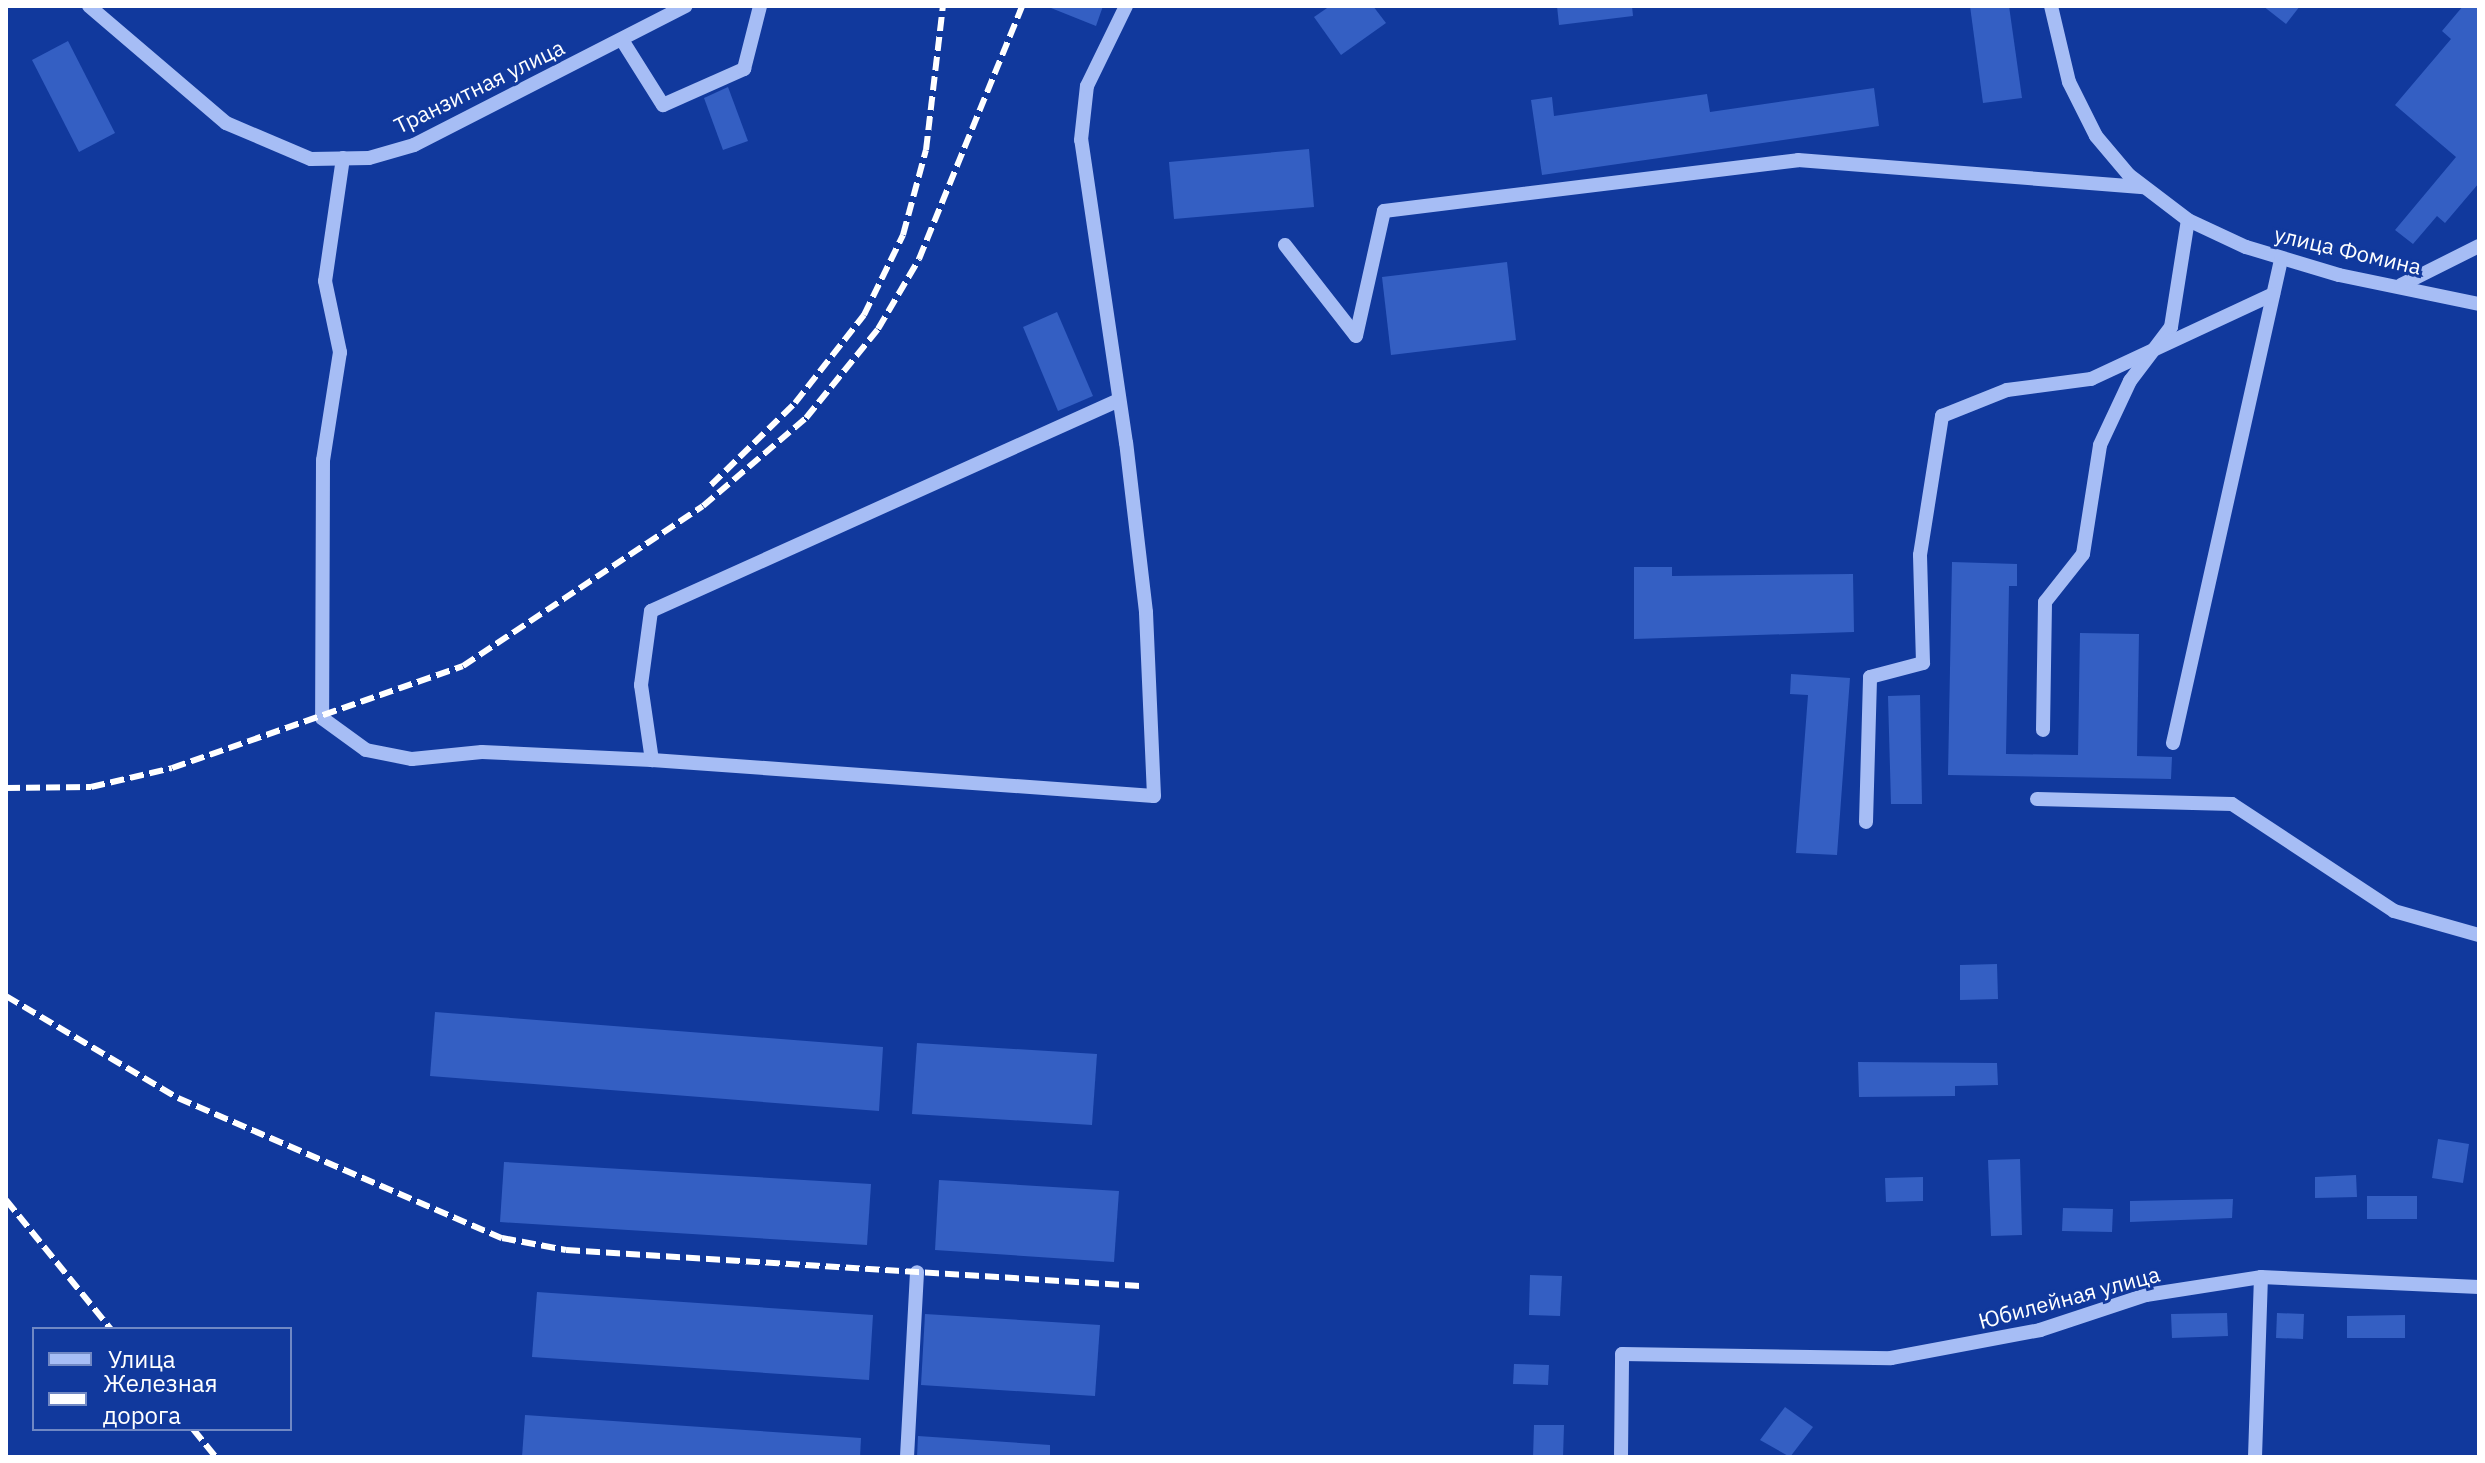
<!DOCTYPE html>
<meta charset="utf-8">
<style>
body{margin:0}
#map{position:relative;width:2485px;height:1463px;overflow:hidden;background:#11399d;font-family:"IBM Plex Sans",sans-serif}
div>[style]{position:absolute}
[style*='--x']{left:calc(var(--x)*1px);top:calc(var(--y)*1px);width:calc(var(--w)*1px);rotate:calc(var(--a)*1deg)}
.building>*{inset:0;background:#345fc3}
.minor>*{height:14px;margin:-7px;padding:0 7px;transform-origin:7px;border-radius:7px;background:#a6bdf5}
.rail>*{height:6px;margin-top:-3px;transform-origin:0;background:repeating-linear-gradient(90deg,#fff 0 14px,transparent 0 20px)}
span{translate:-50% -50%;white-space:nowrap;text-align:center;line-height:1.15;-webkit-text-stroke:6px #11399d;paint-order:stroke}
.street-label{font-size:22px;color:#fff}
.frame{position:absolute;inset:0;border:8px solid #fff;pointer-events:none}
.legend{position:absolute;left:32px;top:1327px;width:260px;height:104px;box-sizing:border-box;background:#11399d;border:2px solid #7088c4;margin:0;padding:10px 14px;list-style:none;font-size:24px;color:#fff}
.legend li{display:flex;align-items:center;gap:16px;height:40px}
.legend b{width:40px;border:2px solid #7088c4}
</style>
<div id="map">
<div class="building">
<div style="clip-path:polygon(1046px 6px,1103px 6px,1096px 26px)"></div>
<div style="clip-path:polygon(1330px 6px,1373px 6px,1386px 23px,1341px 55px,1314px 17px)"></div>
<div style="clip-path:polygon(1557px 6px,1632px 6px,1633px 16px,1559px 25px)"></div>
<div style="clip-path:polygon(1970px 6px,2009px 6px,2022px 98px,1983px 103px)"></div>
<div style="clip-path:polygon(2263px 6px,2300px 6px,2286px 24px)"></div>
<div style="clip-path:polygon(2463px 6px,2479px 6px,2479px 183px,2445px 223px,2437px 216px,2413px 244px,2395px 230px,2456px 157px,2395px 105px,2451px 39px,2442px 31px)"></div>
<div style="clip-path:polygon(68px 41px,115px 133px,79px 152px,32px 60px)"></div>
<div style="clip-path:polygon(728px 87px,748px 141px,723px 150px,704px 98px)"></div>
<div style="clip-path:polygon(1874px 88px,1879px 126px,1542px 175px,1531px 100px,1552px 97px,1554px 116px,1707px 94px,1710px 112px)"></div>
<div style="clip-path:polygon(1309px 149px,1314px 207px,1174px 219px,1169px 162px)"></div>
<div style="clip-path:polygon(1507px 262px,1516px 340px,1391px 355px,1382px 277px)"></div>
<div style="clip-path:polygon(1057px 312px,1093px 396px,1058px 411px,1023px 327px)"></div>
<div style="clip-path:polygon(1952px 562px,2017px 564px,2017px 586px,2009px 586px,2006px 754px,2078px 755px,2080px 633px,2139px 634px,2137px 756px,2172px 757px,2171px 779px,1948px 775px)"></div>
<div style="clip-path:polygon(1634px 567px,1672px 567px,1672px 576px,1853px 574px,1854px 632px,1634px 639px)"></div>
<div style="clip-path:polygon(1791px 674px,1850px 678px,1837px 855px,1796px 853px,1808px 695px,1790px 694px)"></div>
<div style="clip-path:polygon(1920px 695px,1922px 804px,1891px 804px,1888px 696px)"></div>
<div style="clip-path:polygon(1997px 964px,1998px 999px,1960px 1000px,1960px 965px)"></div>
<div style="clip-path:polygon(435px 1012px,883px 1047px,879px 1111px,430px 1076px)"></div>
<div style="clip-path:polygon(917px 1043px,1097px 1054px,1092px 1125px,912px 1114px)"></div>
<div style="clip-path:polygon(1858px 1062px,1997px 1063px,1998px 1085px,1955px 1086px,1955px 1096px,1859px 1097px)"></div>
<div style="clip-path:polygon(2438px 1139px,2469px 1144px,2463px 1183px,2432px 1178px)"></div>
<div style="clip-path:polygon(2020px 1159px,2022px 1235px,1991px 1236px,1988px 1160px)"></div>
<div style="clip-path:polygon(504px 1162px,871px 1184px,867px 1245px,500px 1222px)"></div>
<div style="clip-path:polygon(2356px 1175px,2357px 1197px,2315px 1198px,2315px 1177px)"></div>
<div style="clip-path:polygon(1923px 1177px,1923px 1201px,1886px 1202px,1885px 1178px)"></div>
<div style="clip-path:polygon(939px 1180px,1119px 1191px,1114px 1262px,935px 1250px)"></div>
<div style="clip-path:polygon(2367px 1196px,2417px 1196px,2417px 1219px,2367px 1219px)"></div>
<div style="clip-path:polygon(2233px 1199px,2232px 1218px,2130px 1222px,2130px 1201px)"></div>
<div style="clip-path:polygon(2063px 1208px,2113px 1209px,2112px 1232px,2062px 1231px)"></div>
<div style="clip-path:polygon(1530px 1275px,1562px 1276px,1560px 1316px,1529px 1315px)"></div>
<div style="clip-path:polygon(537px 1292px,873px 1315px,869px 1380px,532px 1357px)"></div>
<div style="clip-path:polygon(2227px 1313px,2228px 1336px,2172px 1338px,2171px 1314px)"></div>
<div style="clip-path:polygon(2277px 1313px,2304px 1314px,2303px 1339px,2276px 1338px)"></div>
<div style="clip-path:polygon(925px 1314px,1100px 1325px,1095px 1396px,921px 1385px)"></div>
<div style="clip-path:polygon(2405px 1315px,2405px 1338px,2347px 1338px,2347px 1316px)"></div>
<div style="clip-path:polygon(1514px 1364px,1549px 1365px,1548px 1385px,1513px 1384px)"></div>
<div style="clip-path:polygon(1785px 1407px,1813px 1427px,1790px 1457px,1760px 1440px)"></div>
<div style="clip-path:polygon(525px 1415px,861px 1438px,860px 1457px,522px 1457px)"></div>
<div style="clip-path:polygon(1534px 1425px,1564px 1425px,1563px 1457px,1533px 1457px)"></div>
<div style="clip-path:polygon(918px 1436px,1050px 1445px,1050px 1457px,917px 1457px)"></div>
</div>
<div class="minor">
<div style="--x:89;--y:6;--w:180;--a:40.5"></div>
<div style="--x:226;--y:123;--w:92;--a:23"></div>
<div style="--x:311;--y:159;--w:58;--a:-1"></div>
<div style="--x:369;--y:158;--w:47;--a:-16.1"></div>
<div style="--x:414;--y:145;--w:305;--a:-27.1"></div>
<div style="--x:2051;--y:6;--w:78;--a:76.7"></div>
<div style="--x:2069;--y:82;--w:60;--a:63.4"></div>
<div style="--x:2096;--y:136;--w:51;--a:49.8"></div>
<div style="--x:2129;--y:175;--w:74;--a:37.3"></div>
<div style="--x:2188;--y:220;--w:64;--a:25"></div>
<div style="--x:2246;--y:247;--w:97;--a:16.8"></div>
<div style="--x:2339;--y:275;--w:143;--a:11.7"></div>
<div style="--x:622;--y:40;--w:77;--a:57.8"></div>
<div style="--x:663;--y:105;--w:89;--a:-24"></div>
<div style="--x:744;--y:69;--w:65;--a:-75.7"></div>
<div style="--x:343;--y:158;--w:124;--a:98.3"></div>
<div style="--x:325;--y:281;--w:73;--a:78.1"></div>
<div style="--x:340;--y:352;--w:109;--a:98.9"></div>
<div style="--x:323;--y:460;--w:258;--a:90.2"></div>
<div style="--x:322;--y:718;--w:54;--a:36"></div>
<div style="--x:366;--y:750;--w:47;--a:11.1"></div>
<div style="--x:412;--y:759;--w:70;--a:-5.7"></div>
<div style="--x:482;--y:752;--w:170;--a:2.7"></div>
<div style="--x:1285;--y:245;--w:115;--a:52"></div>
<div style="--x:1356;--y:336;--w:128;--a:-77.4"></div>
<div style="--x:1384;--y:211;--w:417;--a:-7"></div>
<div style="--x:1798;--y:160;--w:347;--a:4.5"></div>
<div style="--x:2401;--y:285;--w:87;--a:-26.6"></div>
<div style="--x:1119;--y:400;--w:513;--a:155.73"></div>
<div style="--x:651;--y:611;--w:75;--a:97.7"></div>
<div style="--x:641;--y:685;--w:76;--a:81.7"></div>
<div style="--x:652;--y:760;--w:503;--a:4.1"></div>
<div style="--x:1154;--y:796;--w:184;--a:-92.5"></div>
<div style="--x:1146;--y:612;--w:170;--a:-96.7"></div>
<div style="--x:1126;--y:443;--w:306;--a:-98.4"></div>
<div style="--x:1081;--y:140;--w:54;--a:-83.7"></div>
<div style="--x:1087;--y:86;--w:89;--a:-64"></div>
<div style="--x:2043;--y:730;--w:128;--a:-89.1"></div>
<div style="--x:2045;--y:602;--w:61;--a:-51.6"></div>
<div style="--x:2083;--y:554;--w:110;--a:-81.1"></div>
<div style="--x:2100;--y:445;--w:71;--a:-64.9"></div>
<div style="--x:2130;--y:381;--w:68;--a:-52.8"></div>
<div style="--x:2171;--y:327;--w:108;--a:-81"></div>
<div style="--x:2173;--y:743;--w:497;--a:-77.4"></div>
<div style="--x:2037;--y:799;--w:195;--a:1.5"></div>
<div style="--x:2232;--y:804;--w:194;--a:33.4"></div>
<div style="--x:2394;--y:911;--w:88;--a:15.8"></div>
<div style="--x:1866;--y:822;--w:145;--a:-88.4"></div>
<div style="--x:1870;--y:677;--w:55;--a:-14.8"></div>
<div style="--x:1923;--y:663;--w:108;--a:-91.6"></div>
<div style="--x:1920;--y:555;--w:141;--a:-81"></div>
<div style="--x:1942;--y:416;--w:70;--a:-21.8"></div>
<div style="--x:2007;--y:390;--w:85;--a:-7.5"></div>
<div style="--x:2091;--y:379;--w:201;--a:-25"></div>
<div style="--x:907;--y:1457;--w:185;--a:-86.9"></div>
<div style="--x:1621;--y:1457;--w:103;--a:-89.4"></div>
<div style="--x:1622;--y:1354;--w:269;--a:0.9"></div>
<div style="--x:1891;--y:1358;--w:152;--a:-10.6"></div>
<div style="--x:2040;--y:1330;--w:112;--a:-18.3"></div>
<div style="--x:2146;--y:1295;--w:116;--a:-8.9"></div>
<div style="--x:2261;--y:1277;--w:218;--a:2.6"></div>
<div style="--x:2255;--y:1457;--w:180;--a:-88.1"></div>
</div>
<div class="rail">
<div style="--x:711;--y:485;--w:117;--a:-44.3"></div>
<div style="--x:795;--y:403;--w:112;--a:-51.9"></div>
<div style="--x:864;--y:315;--w:89;--a:-64"></div>
<div style="--x:903;--y:235;--w:88;--a:-74.9"></div>
<div style="--x:926;--y:150;--w:145;--a:-83.3"></div>
<div style="--x:6;--y:788;--w:85;--a:-0.7"></div>
<div style="--x:91;--y:787;--w:83;--a:-13.2"></div>
<div style="--x:172;--y:768;--w:308;--a:-19.3"></div>
<div style="--x:463;--y:666;--w:288;--a:-33.7"></div>
<div style="--x:703;--y:506;--w:135;--a:-40.5"></div>
<div style="--x:806;--y:418;--w:114;--a:-51"></div>
<div style="--x:878;--y:329;--w:81;--a:-59.6"></div>
<div style="--x:919;--y:259;--w:273;--a:-67.8"></div>
<div style="--x:6;--y:996;--w:200;--a:30.7"></div>
<div style="--x:178;--y:1098;--w:353;--a:23.4"></div>
<div style="--x:502;--y:1238;--w:65;--a:10.6"></div>
<div style="--x:566;--y:1250;--w:575;--a:3.59"></div>
<div style="--x:6;--y:1200;--w:166;--a:50.9"></div>
<div style="--x:193;--y:1429;--w:36;--a:51"></div>
</div>
<div class="street-label">
<span style="left:479px;top:86px;rotate:-26deg">Транзитная улица</span>
<span style="left:2348px;top:250px;rotate:13deg">улица Фомина</span>
<span style="left:2069px;top:1297px;rotate:-15deg">Юбилейная улица</span>
</div>
<div class="frame"></div>
<ul class="legend">
<li><b style="height:10px;background:#a6bdf5"></b>Улица</li>
<li><b style="height:10px;background:#fff"></b>Железная дорога</li>
</ul>
</div>
